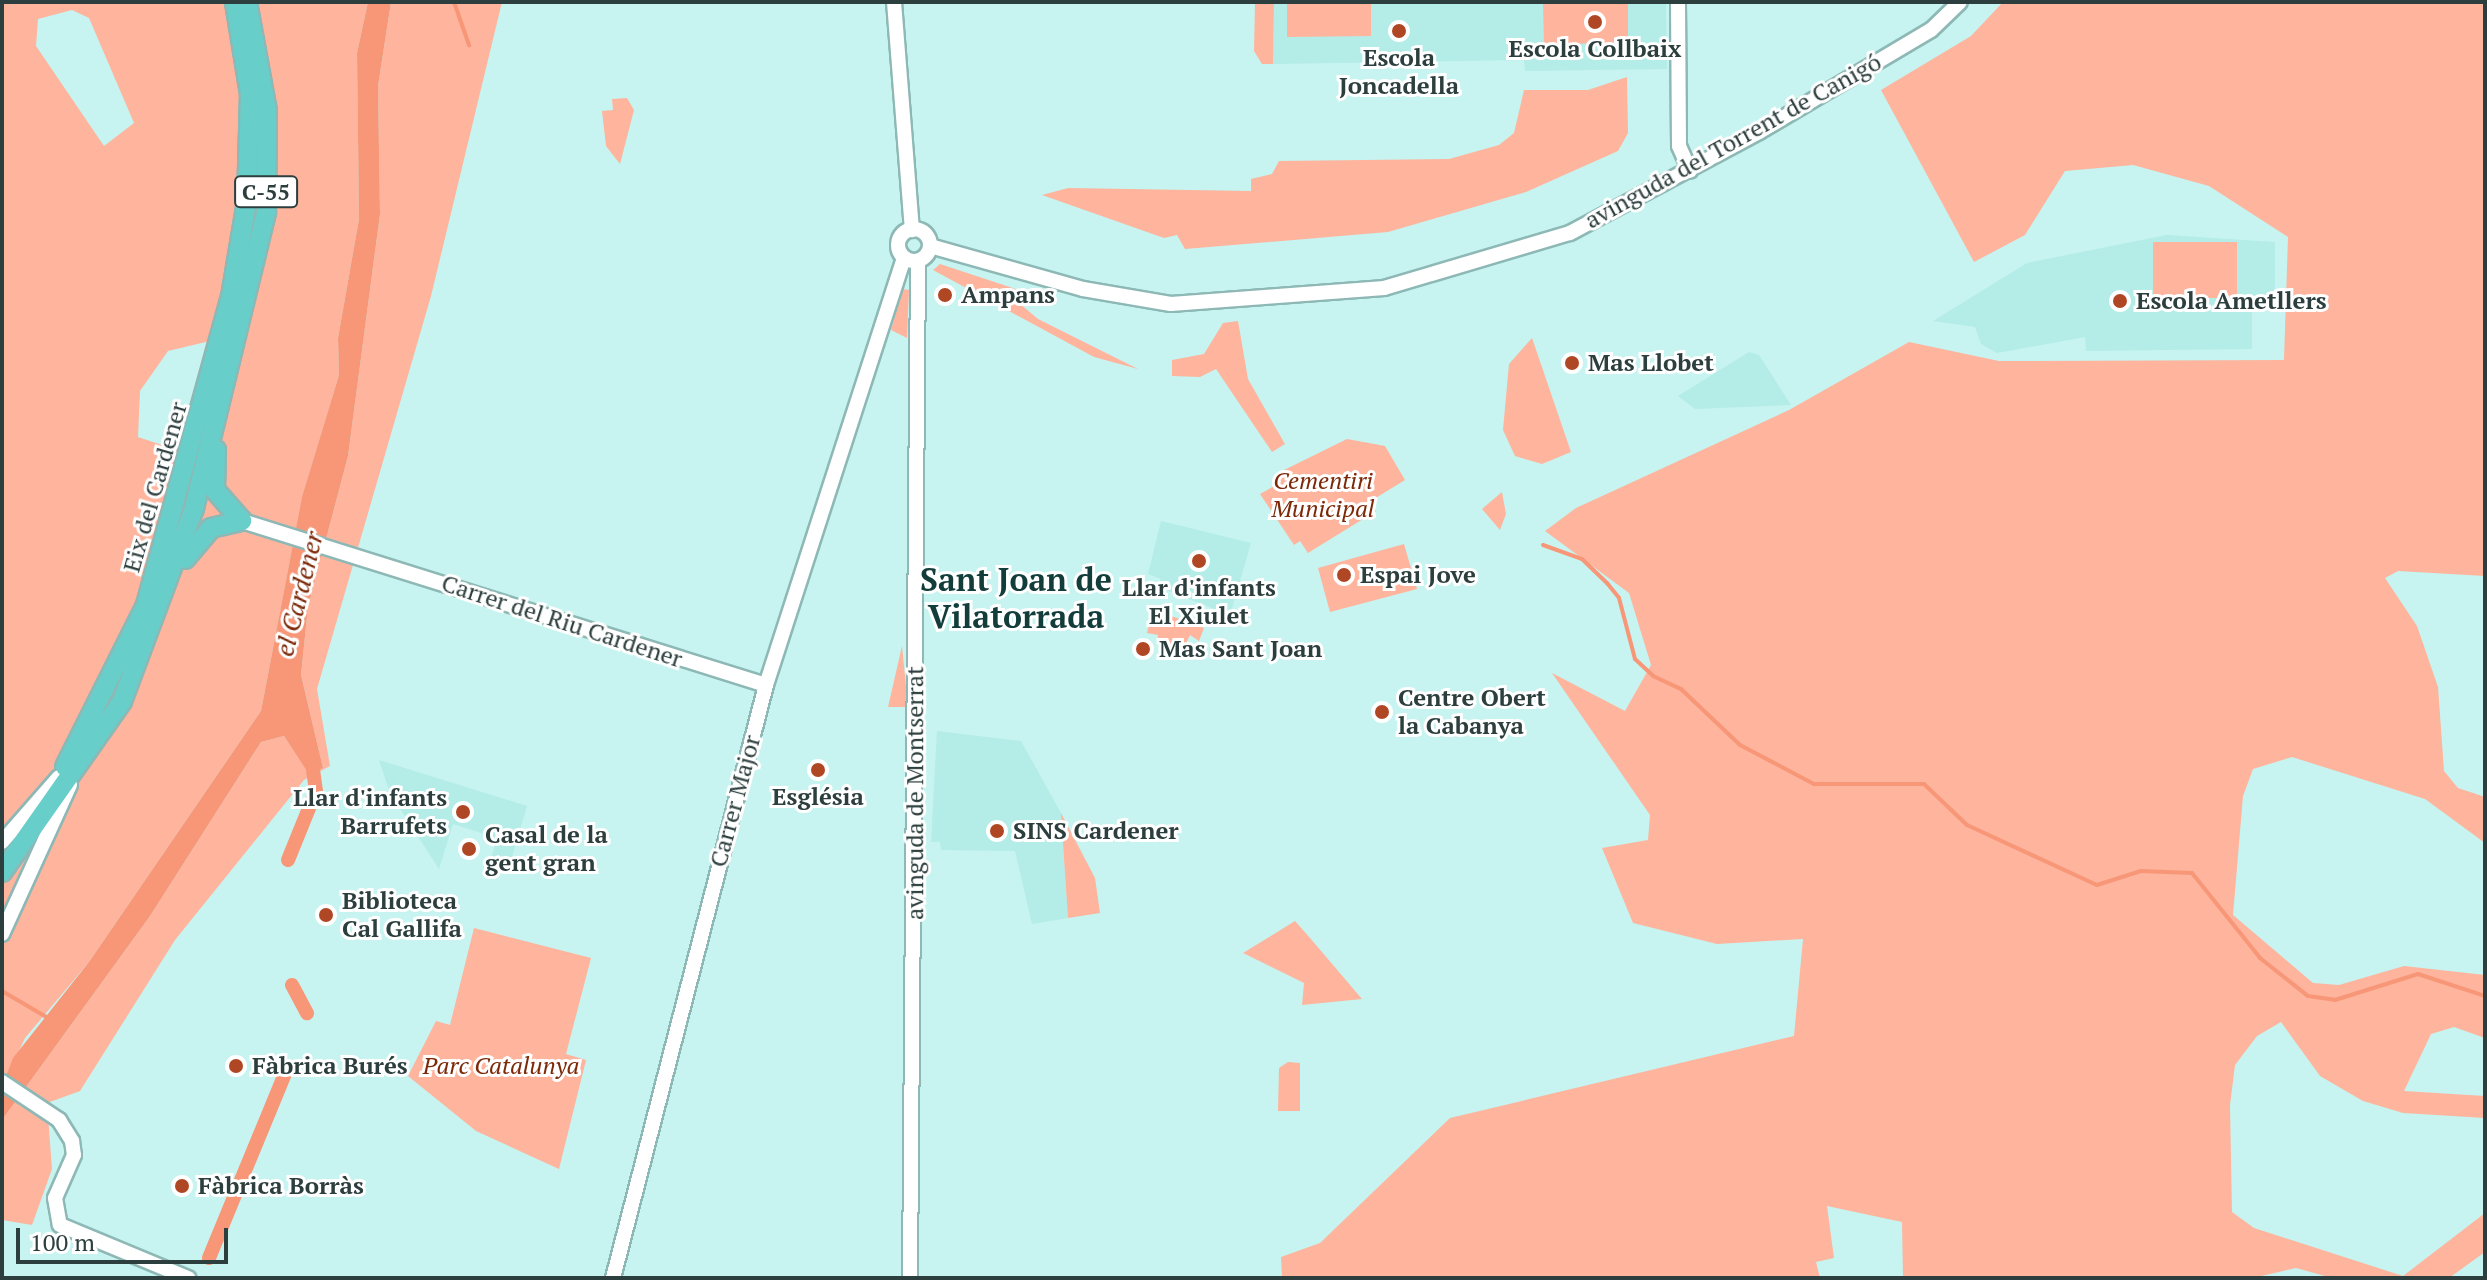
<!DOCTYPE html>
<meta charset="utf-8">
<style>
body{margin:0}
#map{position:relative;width:2487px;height:1280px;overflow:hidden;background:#c7f4f0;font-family:"PT Serif",serif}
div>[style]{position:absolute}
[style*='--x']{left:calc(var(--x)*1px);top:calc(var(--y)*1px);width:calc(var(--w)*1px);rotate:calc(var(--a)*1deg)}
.built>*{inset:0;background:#b4ece7}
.green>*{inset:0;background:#feb49d}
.water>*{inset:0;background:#f79778}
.stream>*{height:4px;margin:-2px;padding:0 2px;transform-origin:2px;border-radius:2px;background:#f79778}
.canal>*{height:14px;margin:-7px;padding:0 7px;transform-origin:7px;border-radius:7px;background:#f79778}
.roads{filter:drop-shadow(2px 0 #8db8b5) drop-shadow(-2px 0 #8db8b5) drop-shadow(0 2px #8db8b5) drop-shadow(0 -2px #8db8b5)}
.tertiary>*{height:14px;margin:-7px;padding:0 7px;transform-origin:7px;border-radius:7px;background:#fff}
.tertiary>.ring{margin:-7px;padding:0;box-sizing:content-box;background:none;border:14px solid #fff;border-radius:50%}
.primary>*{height:18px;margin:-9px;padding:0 9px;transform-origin:9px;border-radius:9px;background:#68ceca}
.dots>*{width:22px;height:22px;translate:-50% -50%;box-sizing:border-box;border:4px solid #fff;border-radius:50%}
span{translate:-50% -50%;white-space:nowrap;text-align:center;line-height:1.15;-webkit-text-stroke:6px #fff;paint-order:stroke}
.shield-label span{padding:2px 6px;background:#fff;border:2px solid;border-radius:6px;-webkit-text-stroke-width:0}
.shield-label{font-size:22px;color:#2c3e3d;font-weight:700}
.poi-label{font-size:24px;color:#2c3e3d;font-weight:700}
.left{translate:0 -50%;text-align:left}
.right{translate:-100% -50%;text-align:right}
.street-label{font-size:24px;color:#2c3e3d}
.park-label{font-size:24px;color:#7d2908;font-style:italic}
.water-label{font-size:26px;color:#7d2908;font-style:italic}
.district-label{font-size:32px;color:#123d3a;font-weight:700}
.frame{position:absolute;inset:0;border:4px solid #2c3e3d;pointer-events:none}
.scale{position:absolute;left:16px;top:1228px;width:212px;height:36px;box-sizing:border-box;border:4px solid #2c3e3d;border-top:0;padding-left:10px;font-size:24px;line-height:28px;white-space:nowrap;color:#2c3e3d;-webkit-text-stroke:6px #fff;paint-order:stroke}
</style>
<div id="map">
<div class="built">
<div style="clip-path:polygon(1274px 2px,1666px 2px,1667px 69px,1525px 71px,1524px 60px,1273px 64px)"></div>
<div style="clip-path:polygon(2167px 235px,2275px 242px,2275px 308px,2252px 308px,2252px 349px,2086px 351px,2085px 337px,1997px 353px,1981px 344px,1975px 327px,1933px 321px,2027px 263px)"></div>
<div style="clip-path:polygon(1749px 352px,1759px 355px,1791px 405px,1695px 409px,1678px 396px)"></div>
<div style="clip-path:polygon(1161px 521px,1251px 543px,1230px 615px,1158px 587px,1161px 579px,1148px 574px)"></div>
<div style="clip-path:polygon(937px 731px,1021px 741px,1061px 813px,1068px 918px,1032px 924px,1015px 851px,941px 850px,940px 842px,931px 842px)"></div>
<div style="clip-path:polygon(379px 760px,527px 806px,509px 867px,490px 861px,497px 838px,453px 824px,439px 869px,390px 793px)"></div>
</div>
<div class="green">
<div style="clip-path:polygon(evenodd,2px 2px,368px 2px,357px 53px,359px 219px,338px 338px,339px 375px,302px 498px,261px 711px,89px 962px,25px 1038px,2px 1087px,2px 2px,72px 10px,89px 18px,134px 123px,104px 146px,36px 46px,38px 19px,72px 10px,2px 2px,210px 341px,183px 452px,138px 437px,140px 391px,168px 351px,210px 341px)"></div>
<div style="clip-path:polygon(391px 2px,502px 2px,431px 296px,317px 689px,330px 766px,304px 780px,175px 940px,80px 1091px,47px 1103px,52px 1169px,32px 1225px,2px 1220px,2px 1120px,150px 916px,261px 742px,284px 736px,309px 773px,323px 768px,301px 675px,308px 607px,348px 456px,380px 214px,378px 86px)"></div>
<div style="clip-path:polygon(1255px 2px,1274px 2px,1273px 64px,1262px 64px,1254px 51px)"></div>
<div style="clip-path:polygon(1287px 2px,1371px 2px,1371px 36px,1287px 37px)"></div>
<div style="clip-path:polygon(1543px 2px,1628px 2px,1628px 43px,1544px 44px)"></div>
<div style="clip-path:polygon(2003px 2px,2485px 2px,2485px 576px,2398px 571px,2385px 578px,2417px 626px,2438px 687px,2444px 771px,2458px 788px,2485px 797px,2485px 843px,2425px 799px,2292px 757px,2253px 769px,2243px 796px,2233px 915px,2313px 983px,2339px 985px,2404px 966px,2485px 975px,2485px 1038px,2454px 1027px,2431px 1034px,2404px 1091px,2485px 1096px,2485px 1118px,2403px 1113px,2363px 1101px,2320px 1076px,2281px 1022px,2257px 1036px,2235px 1065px,2230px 1105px,2232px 1212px,2254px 1228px,2403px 1276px,2485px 1213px,2485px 1252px,2449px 1278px,2332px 1278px,2296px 1268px,2253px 1278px,1903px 1278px,1902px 1222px,1827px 1206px,1834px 1258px,1816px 1262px,1820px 1278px,1282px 1278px,1281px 1257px,1320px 1243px,1450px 1118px,1794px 1036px,1803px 939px,1717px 944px,1633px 923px,1602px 848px,1648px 840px,1650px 815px,1552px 673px,1625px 711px,1651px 665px,1629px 593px,1545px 531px,1576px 508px,1789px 410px,1909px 342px,1999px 361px,2284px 360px,2288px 237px,2209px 186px,2133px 165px,2065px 171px,2025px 235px,1974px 262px,1881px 90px,1971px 36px)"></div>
<div style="clip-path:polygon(1627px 77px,1628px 133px,1618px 151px,1526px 192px,1388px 232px,1185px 249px,1177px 235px,1164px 238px,1042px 195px,1068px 188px,1251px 191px,1251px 179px,1272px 174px,1279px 161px,1449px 159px,1499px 145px,1514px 133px,1524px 90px,1588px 90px)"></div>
<div style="clip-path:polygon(627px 98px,634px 110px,620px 164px,606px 146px,602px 111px,613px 110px,612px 99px)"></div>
<div style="clip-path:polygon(2153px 242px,2237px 242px,2237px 298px,2153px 298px)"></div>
<div style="clip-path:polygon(940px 264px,1028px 293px,1020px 304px,1038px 319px,1138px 369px,1094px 357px,933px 270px)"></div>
<div style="clip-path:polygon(903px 289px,909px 290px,907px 338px,891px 330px)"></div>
<div style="clip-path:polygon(1238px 321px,1248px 379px,1285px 444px,1272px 452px,1216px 369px,1200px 377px,1172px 376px,1172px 360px,1204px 354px,1223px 323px)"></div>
<div style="clip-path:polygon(1532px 338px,1571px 452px,1542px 464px,1515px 456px,1503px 430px,1509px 364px)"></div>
<div style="clip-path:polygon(1347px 439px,1385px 446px,1405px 480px,1369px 502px,1376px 511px,1308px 553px,1300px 541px,1294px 545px,1260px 494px,1281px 482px,1276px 474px)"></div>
<div style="clip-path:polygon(1502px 492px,1506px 514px,1500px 530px,1482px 509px)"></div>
<div style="clip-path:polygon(1404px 544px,1417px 589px,1330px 612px,1318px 568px)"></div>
<div style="clip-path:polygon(1152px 609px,1204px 628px,1199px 641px,1190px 635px,1181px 654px,1157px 643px,1158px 635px,1147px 633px)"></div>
<div style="clip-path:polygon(902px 646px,908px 707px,888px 707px)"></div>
<div style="clip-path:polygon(1061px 813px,1095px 878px,1100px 913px,1068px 918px)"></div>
<div style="clip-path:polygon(1295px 921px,1310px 938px,1362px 999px,1302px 1005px,1304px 983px,1243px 953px)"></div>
<div style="clip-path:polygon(474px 928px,591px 958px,566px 1054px,586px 1060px,559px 1169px,476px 1131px,408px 1076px,436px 1021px,450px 1025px)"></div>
<div style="clip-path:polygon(1288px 1062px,1300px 1063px,1300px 1111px,1278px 1111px,1279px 1068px)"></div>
</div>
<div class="water">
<div style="clip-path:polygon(368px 2px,391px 2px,378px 86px,380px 214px,348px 456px,308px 607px,301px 675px,323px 768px,309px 774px,284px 736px,261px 742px,150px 916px,2px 1120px,2px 1087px,13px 1058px,89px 962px,261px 711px,302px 497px,339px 375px,338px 338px,359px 219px,357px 53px)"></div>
</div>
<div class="stream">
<div style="--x:454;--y:2;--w:46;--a:70.8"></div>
<div style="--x:1543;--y:545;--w:41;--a:19.7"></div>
<div style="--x:1582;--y:559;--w:35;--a:44"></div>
<div style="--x:1607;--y:583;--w:19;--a:51"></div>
<div style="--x:1619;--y:598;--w:63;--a:75.3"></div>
<div style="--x:1635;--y:659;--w:25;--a:43"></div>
<div style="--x:1653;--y:676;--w:31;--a:25"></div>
<div style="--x:1681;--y:689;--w:81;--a:43.5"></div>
<div style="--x:1740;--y:745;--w:84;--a:27.8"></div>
<div style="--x:1814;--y:784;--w:110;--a:0"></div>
<div style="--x:1924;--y:784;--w:59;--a:43.6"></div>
<div style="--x:1967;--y:825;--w:143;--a:24.8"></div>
<div style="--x:2097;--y:885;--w:46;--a:-17.7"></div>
<div style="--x:2141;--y:871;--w:51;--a:2.2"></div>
<div style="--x:2192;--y:873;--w:109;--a:51.3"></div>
<div style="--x:2260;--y:958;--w:61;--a:38.4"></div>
<div style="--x:2308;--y:996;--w:27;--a:8"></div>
<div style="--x:2335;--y:1000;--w:87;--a:-17.4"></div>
<div style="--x:2418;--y:974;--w:71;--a:18.2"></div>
<div style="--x:2;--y:991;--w:53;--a:30.4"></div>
</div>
<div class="canal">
<div style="--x:288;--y:860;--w:74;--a:-67.9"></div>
<div style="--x:316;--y:791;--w:36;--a:-98"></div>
<div style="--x:292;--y:985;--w:32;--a:62"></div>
<div style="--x:209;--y:1258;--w:202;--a:-67.6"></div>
</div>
<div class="roads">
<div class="tertiary">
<div style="--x:894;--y:2;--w:229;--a:85.5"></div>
<div style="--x:1678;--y:2;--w:144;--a:89.6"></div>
<div style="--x:1679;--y:146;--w:27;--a:66"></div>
<div class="ring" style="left:898px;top:229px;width:18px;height:18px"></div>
<div style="--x:930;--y:246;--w:159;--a:15.7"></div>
<div style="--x:1083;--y:289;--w:89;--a:9.7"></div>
<div style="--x:1171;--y:304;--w:214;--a:-4.3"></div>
<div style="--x:1384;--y:288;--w:194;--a:-16.5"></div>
<div style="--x:1570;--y:233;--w:214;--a:-28.1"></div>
<div style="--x:1759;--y:132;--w:200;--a:-30.7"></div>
<div style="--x:1931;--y:30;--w:40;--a:-44"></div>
<div style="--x:242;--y:521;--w:549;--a:17.38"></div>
<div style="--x:2;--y:842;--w:86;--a:-48.8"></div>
<div style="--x:2;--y:934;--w:164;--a:-65.5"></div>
<div style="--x:2;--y:1082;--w:69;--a:33.7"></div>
<div style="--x:59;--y:1120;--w:25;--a:58"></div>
<div style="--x:72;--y:1141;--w:14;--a:82"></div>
<div style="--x:74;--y:1155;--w:47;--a:113.8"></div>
<div style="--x:55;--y:1198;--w:27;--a:80"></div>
<div style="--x:60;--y:1225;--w:139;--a:22.5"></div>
<div style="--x:613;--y:1278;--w:612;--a:-75.53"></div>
<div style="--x:766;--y:685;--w:449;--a:-72.1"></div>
<div style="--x:910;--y:1278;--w:1017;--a:-89.55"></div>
</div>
<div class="primary">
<div style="--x:185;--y:559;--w:40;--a:-50"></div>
<div style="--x:211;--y:528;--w:32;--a:-13"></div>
<div style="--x:242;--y:521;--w:41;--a:-131.1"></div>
<div style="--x:215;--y:490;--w:40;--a:-88.6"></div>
<div style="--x:65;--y:767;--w:181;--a:-63.4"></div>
<div style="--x:146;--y:605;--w:320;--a:-74.6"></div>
<div style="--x:231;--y:297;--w:97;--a:-80.5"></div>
<div style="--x:247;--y:201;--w:107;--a:-88.4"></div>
<div style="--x:250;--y:94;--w:93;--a:-99.3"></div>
<div style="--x:2;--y:872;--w:209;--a:-54.9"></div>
<div style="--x:122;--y:701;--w:206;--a:-69.5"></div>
<div style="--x:194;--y:508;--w:305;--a:-76.3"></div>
<div style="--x:266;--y:212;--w:101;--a:-89.4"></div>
<div style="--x:267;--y:111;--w:111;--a:-100.4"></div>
</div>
</div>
<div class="dots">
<div style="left:1595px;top:22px;background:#af4724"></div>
<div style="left:1399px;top:31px;background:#af4724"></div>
<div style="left:945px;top:295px;background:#af4724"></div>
<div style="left:2120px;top:301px;background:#af4724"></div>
<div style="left:1572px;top:363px;background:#af4724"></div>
<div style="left:1199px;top:561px;background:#af4724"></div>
<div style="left:1344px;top:575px;background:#af4724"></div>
<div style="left:1143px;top:649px;background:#af4724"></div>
<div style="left:1382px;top:712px;background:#af4724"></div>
<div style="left:818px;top:770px;background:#af4724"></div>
<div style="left:463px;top:812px;background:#af4724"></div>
<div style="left:997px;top:831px;background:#af4724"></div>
<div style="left:469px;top:849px;background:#af4724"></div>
<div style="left:326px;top:915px;background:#af4724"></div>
<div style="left:236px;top:1066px;background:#af4724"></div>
<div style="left:182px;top:1186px;background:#af4724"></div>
</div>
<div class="shield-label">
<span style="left:266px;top:192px">C-55</span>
</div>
<div class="poi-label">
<span style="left:1595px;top:49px">Escola Collbaix</span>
<span style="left:1399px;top:72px">Escola<br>Joncadella</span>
<span class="left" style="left:961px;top:295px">Ampans</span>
<span class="left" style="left:2136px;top:301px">Escola Ametllers</span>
<span class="left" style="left:1588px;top:363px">Mas Llobet</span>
<span class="left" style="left:1360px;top:575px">Espai Jove</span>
<span style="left:1199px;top:602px">Llar d'infants<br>El Xiulet</span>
<span class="left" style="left:1159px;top:649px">Mas Sant Joan</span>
<span class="left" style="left:1398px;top:712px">Centre Obert<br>la Cabanya</span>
<span style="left:818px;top:797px">Església</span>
<span class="right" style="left:447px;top:812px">Llar d'infants<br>Barrufets</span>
<span class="left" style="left:1013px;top:831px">SINS Cardener</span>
<span class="left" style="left:485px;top:849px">Casal de la<br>gent gran</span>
<span class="left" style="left:342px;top:915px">Biblioteca<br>Cal Gallifa</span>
<span class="left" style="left:252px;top:1066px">Fàbrica Burés</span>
<span class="left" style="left:198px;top:1186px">Fàbrica Borràs</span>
</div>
<div class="street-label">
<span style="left:1733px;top:141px;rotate:-29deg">avinguda del Torrent de Canigó</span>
<span style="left:155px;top:487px;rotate:-74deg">Eix del Cardener</span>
<span style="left:562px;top:621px;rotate:18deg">Carrer del Riu Cardener</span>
<span style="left:915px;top:793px;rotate:-90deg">avinguda de Montserrat</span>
<span style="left:735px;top:801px;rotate:-75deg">Carrer Major</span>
</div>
<div class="park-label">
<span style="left:1323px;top:495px">Cementiri<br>Municipal</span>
<span style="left:501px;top:1066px">Parc Catalunya</span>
</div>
<div class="water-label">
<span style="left:299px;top:594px;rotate:-76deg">el Cardener</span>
</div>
<div class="district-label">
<span style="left:1016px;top:598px">Sant Joan de<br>Vilatorrada</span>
</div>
<div class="frame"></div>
<div class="scale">100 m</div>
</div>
